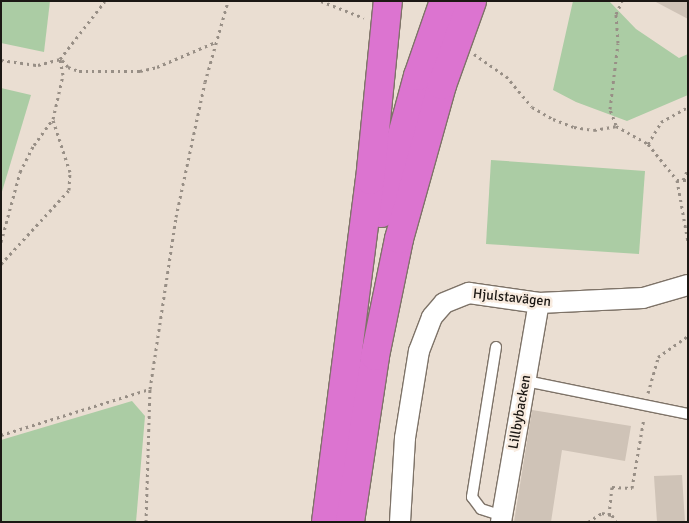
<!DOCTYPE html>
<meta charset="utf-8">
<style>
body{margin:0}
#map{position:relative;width:689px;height:523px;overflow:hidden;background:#eaded2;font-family:Signika,sans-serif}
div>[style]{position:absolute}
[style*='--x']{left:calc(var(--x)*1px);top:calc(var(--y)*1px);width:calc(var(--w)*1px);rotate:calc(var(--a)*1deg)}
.green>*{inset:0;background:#abcca4}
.building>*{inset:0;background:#cfc3b7}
.path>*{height:3px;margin-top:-1.5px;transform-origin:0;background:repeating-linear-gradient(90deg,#988f86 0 2.5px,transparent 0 6.5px)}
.roads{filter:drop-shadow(1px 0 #7e7368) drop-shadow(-1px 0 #7e7368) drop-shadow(0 1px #7e7368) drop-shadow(0 -1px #7e7368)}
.service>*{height:10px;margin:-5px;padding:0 5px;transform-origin:5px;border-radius:5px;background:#fff}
.minor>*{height:20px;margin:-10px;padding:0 10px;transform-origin:10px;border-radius:10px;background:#fff}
.motorway>*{height:28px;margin:-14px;padding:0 14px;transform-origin:14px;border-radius:14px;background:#dc74d0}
span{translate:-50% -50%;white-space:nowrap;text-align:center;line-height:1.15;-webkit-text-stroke:5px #f8ebdf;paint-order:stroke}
.street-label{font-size:14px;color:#1c1814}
.frame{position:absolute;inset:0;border:2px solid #1c1814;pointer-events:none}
</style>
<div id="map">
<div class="green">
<div style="clip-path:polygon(1px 1px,50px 1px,44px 52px,1px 43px)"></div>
<div style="clip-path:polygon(573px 1px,609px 1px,636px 29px,679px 58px,688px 54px,688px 95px,627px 121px,576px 102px,553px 90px)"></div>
<div style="clip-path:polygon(1px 88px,31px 95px,1px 195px)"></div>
<div style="clip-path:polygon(491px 160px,645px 171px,639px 254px,486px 244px)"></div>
<div style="clip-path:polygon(132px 401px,145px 416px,136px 522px,1px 522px,1px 440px)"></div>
</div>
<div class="building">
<div style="clip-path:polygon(654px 1px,688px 1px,688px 19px)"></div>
<div style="clip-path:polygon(532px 410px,631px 426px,625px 461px,562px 450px,551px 522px,514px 522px)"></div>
<div style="clip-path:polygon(682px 475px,685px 522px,657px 522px,654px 476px)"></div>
</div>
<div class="path">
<div style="--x:321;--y:1;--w:46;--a:21.6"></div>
<div style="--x:474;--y:54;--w:39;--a:35"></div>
<div style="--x:506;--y:76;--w:40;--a:50"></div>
<div style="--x:532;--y:107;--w:24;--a:30"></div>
<div style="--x:553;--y:119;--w:22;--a:21"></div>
<div style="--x:574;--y:127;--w:20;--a:9"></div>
<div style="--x:594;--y:130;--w:22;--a:-10"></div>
<div style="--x:616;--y:126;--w:37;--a:29"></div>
<div style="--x:648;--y:144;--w:46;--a:51.1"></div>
<div style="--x:1;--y:60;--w:37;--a:8"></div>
<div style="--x:38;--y:65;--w:23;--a:-15"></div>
<div style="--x:60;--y:59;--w:73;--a:-52.2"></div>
<div style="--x:62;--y:60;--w:9;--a:49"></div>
<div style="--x:68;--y:67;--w:12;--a:20"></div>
<div style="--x:79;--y:71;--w:61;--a:0"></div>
<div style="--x:140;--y:71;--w:17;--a:-13"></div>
<div style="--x:157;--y:67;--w:64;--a:-23"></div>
<div style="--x:616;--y:125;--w:17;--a:-111"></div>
<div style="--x:610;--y:109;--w:66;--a:-83.1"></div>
<div style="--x:618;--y:43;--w:29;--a:-94"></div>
<div style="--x:616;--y:14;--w:14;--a:-65"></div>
<div style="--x:648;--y:144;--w:26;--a:-59"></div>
<div style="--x:661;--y:122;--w:31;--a:-29"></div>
<div style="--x:677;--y:180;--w:63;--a:79.9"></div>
<div style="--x:677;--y:180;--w:11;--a:0"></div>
<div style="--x:683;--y:180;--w:12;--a:-66"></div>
<div style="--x:1;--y:242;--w:73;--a:-74.8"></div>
<div style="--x:20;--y:172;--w:30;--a:-63"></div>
<div style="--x:34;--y:145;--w:32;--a:-54"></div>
<div style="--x:53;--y:119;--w:45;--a:-77.2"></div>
<div style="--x:63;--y:75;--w:16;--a:-101"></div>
<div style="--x:1;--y:264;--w:100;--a:-47.4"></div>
<div style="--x:69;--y:190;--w:18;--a:-87"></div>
<div style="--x:70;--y:172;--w:55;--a:-108.1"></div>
<div style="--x:648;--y:393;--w:37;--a:-74"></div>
<div style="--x:658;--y:357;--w:37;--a:-35"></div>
<div style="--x:1;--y:435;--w:156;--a:-17.2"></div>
<div style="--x:609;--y:515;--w:28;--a:-84"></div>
<div style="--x:612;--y:487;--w:20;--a:3"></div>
<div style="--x:632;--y:488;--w:71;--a:-80.3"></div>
<div style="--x:146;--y:522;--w:133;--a:-88.3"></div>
<div style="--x:150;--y:389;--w:174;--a:-81.4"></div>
<div style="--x:176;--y:217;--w:138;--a:-77.9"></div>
<div style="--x:205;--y:82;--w:84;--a:-74.1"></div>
<div style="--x:588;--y:522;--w:17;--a:-33"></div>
<div style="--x:602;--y:513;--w:10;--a:11"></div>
<div style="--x:612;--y:515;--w:8;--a:60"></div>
</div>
<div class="roads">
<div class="service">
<div style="--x:496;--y:347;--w:152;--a:99.1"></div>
<div style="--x:472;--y:497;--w:15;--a:53"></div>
<div style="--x:481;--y:509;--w:22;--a:18"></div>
<div style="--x:526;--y:381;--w:165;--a:11.5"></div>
</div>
<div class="minor">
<div style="--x:400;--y:522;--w:84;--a:-86.6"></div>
<div style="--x:405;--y:438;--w:88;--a:-80.9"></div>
<div style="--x:419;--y:351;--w:36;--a:-69"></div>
<div style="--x:432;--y:317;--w:18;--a:-49"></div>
<div style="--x:444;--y:303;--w:27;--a:-22"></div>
<div style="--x:469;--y:293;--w:71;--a:8.1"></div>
<div style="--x:539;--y:303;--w:104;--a:-2.8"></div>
<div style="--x:643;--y:298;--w:47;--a:-16.1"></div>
<div style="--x:501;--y:522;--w:222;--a:-80.2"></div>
</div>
<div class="motorway">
<div style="--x:381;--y:213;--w:142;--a:-74.9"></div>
<div style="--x:418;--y:76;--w:79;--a:-70.9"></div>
<div style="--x:326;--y:522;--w:345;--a:-82.7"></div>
<div style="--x:370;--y:180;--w:180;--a:-84.3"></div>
<div style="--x:350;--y:522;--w:168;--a:-81.4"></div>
<div style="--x:375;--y:356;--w:119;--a:-78.4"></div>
<div style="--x:399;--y:239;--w:160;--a:-74.4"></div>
<div style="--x:442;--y:85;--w:89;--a:-70.3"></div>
</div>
</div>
<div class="street-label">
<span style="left:512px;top:298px;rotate:6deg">Hjulstavägen</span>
<span style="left:520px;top:412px;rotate:-80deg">Lillbybacken</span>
</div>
<div class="frame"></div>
</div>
